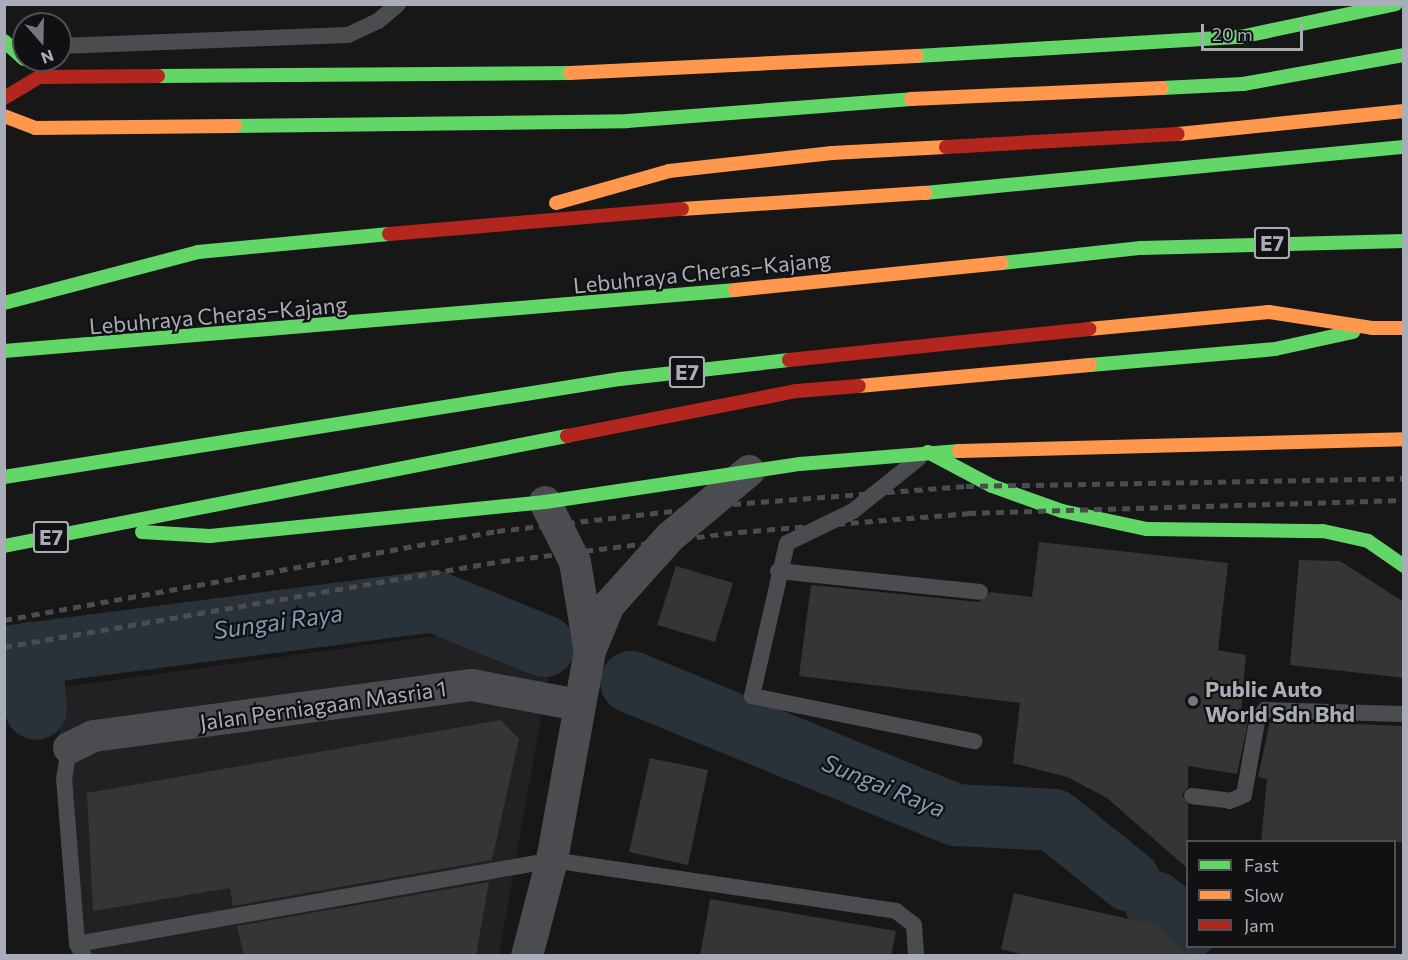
<!DOCTYPE html>
<meta charset="utf-8">
<style>
body{margin:0}
#map{position:relative;width:1408px;height:960px;overflow:hidden;background:#171717;font-family:Commissioner,sans-serif}
div>[style]{position:absolute}
[style*='--x']{left:calc(var(--x)*1px);top:calc(var(--y)*1px);width:calc(var(--w)*1px);rotate:calc(var(--a)*1deg)}
.built>*{inset:0;background:#212123}
.river>*{height:62px;margin:-31px;padding:0 31px;transform-origin:31px;border-radius:31px;background:#2a3239}
.building>*{inset:0;background:#353536}
.lane>*{height:16px;margin:-8px;padding:0 8px;transform-origin:8px;border-radius:8px;background:#4b4c50}
.street>*{height:32px;margin:-16px;padding:0 16px;transform-origin:16px;border-radius:16px;background:#4b4c50}
.fast>*{height:14px;margin:-7px;padding:0 7px;transform-origin:7px;border-radius:7px;background:#63d668}
.slow>*{height:14px;margin:-7px;padding:0 7px;transform-origin:7px;border-radius:7px;background:#ff974d}
.jam>*{height:14px;margin:-7px;padding:0 7px;transform-origin:7px;border-radius:7px;background:#b3261e}
.rail>*{height:4.5px;margin-top:-2.25px;transform-origin:0;background:repeating-linear-gradient(90deg,#4b4c4f 0 8px,transparent 0 14px)}
.dots>*{width:16px;height:16px;translate:-50% -50%;box-sizing:border-box;border:3px solid #111113;border-radius:50%}
span{translate:-50% -50%;white-space:nowrap;text-align:center;line-height:1.15;-webkit-text-stroke:4.5px #111113;paint-order:stroke}
.shield-label span{padding:2px 4px;background:#111113;border:2px solid;border-radius:4px;-webkit-text-stroke-width:0}
.shield-label{font-size:21px;color:#a8adb8;font-weight:700}
.street-label{font-size:22px;color:#a8adb8}
.poi-label{font-size:22px;color:#a8adb8;font-weight:700}
.left{translate:0 -50%;text-align:left}
.water-label{font-size:24px;color:#7f9bb3;font-style:italic}
.frame{position:absolute;inset:0;border:6px solid #a8adb8;pointer-events:none}
.legend{position:absolute;left:1186px;top:840px;width:210px;height:108px;box-sizing:border-box;background:#111113;border:2px solid #4d4f55;margin:0;padding:8px 10px;list-style:none;font-size:18px;color:#a8adb8}
.legend li{display:flex;align-items:center;gap:12px;height:30px}
.legend b{width:30px;border:2px solid #4d4f55}
.north{position:absolute;left:12px;top:12px;width:60px;height:60px;box-sizing:border-box;background:#111113;border:2px solid #4d4f55;border-radius:50%;rotate:160deg;font-size:16px;font-weight:700;line-height:24px;text-align:center;color:#a8adb8}
.north::after{content:'';display:block;margin:auto;width:21px;height:27px;background:#757880;clip-path:polygon(50% 0,100% 100%,50% 72%,0 100%)}
.scale{position:absolute;left:1201px;top:24px;width:102px;height:27px;box-sizing:border-box;border:3px solid #a8adb8;border-top:0;padding-left:8px;font-size:18px;line-height:21px;white-space:nowrap;color:#a8adb8;-webkit-text-stroke:4px #111113;paint-order:stroke}
</style>
<div id="map">
<div class="built">
<div style="clip-path:polygon(455px 633px,550px 666px,499px 955px,71px 955px,57px 688px)"></div>
</div>
<div class="river">
<div style="--x:31;--y:653;--w:56;--a:84.9"></div>
<div style="--x:4;--y:657;--w:433;--a:-7.4"></div>
<div style="--x:433;--y:601;--w:120;--a:22.1"></div>
<div style="--x:631;--y:682;--w:351;--a:22.3"></div>
<div style="--x:956;--y:815;--w:98;--a:2.9"></div>
<div style="--x:1054;--y:820;--w:97;--a:38.8"></div>
<div style="--x:1155;--y:902;--w:42;--a:38.2"></div>
</div>
<div class="building">
<div style="clip-path:polygon(1039px 542px,1228px 563px,1218px 650px,1246px 655px,1241px 713px,1250px 713px,1237px 774px,1188px 766px,1188px 787px,1182px 795px,1188px 805px,1188px 869px,1107px 798px,1067px 777px,1013px 763px,1020px 703px,799px 676px,811px 585px,979px 602px,990px 592px,1032px 597px)"></div>
<div style="clip-path:polygon(1299px 560px,1340px 561px,1404px 602px,1404px 678px,1290px 665px)"></div>
<div style="clip-path:polygon(676px 566px,733px 583px,715px 642px,657px 625px)"></div>
<div style="clip-path:polygon(501px 720px,519px 739px,492px 860px,233px 906px,230px 888px,93px 911px,87px 793px)"></div>
<div style="clip-path:polygon(1270px 721px,1404px 726px,1404px 842px,1261px 842px,1267px 779px,1258px 777px)"></div>
<div style="clip-path:polygon(650px 758px,708px 770px,688px 865px,629px 852px)"></div>
<div style="clip-path:polygon(489px 882px,476px 956px,244px 956px,237px 926px)"></div>
<div style="clip-path:polygon(1014px 893px,1155px 925px,1189px 956px,1028px 956px,1001px 949px)"></div>
<div style="clip-path:polygon(710px 899px,896px 931px,891px 956px,700px 956px)"></div>
</div>
<div class="lane">
<div style="--x:60;--y:46;--w:288;--a:-2.2"></div>
<div style="--x:348;--y:35;--w:33;--a:-25"></div>
<div style="--x:378;--y:21;--w:26;--a:-40"></div>
<div style="--x:919;--y:458;--w:85;--a:141.2"></div>
<div style="--x:853;--y:511;--w:73;--a:154.1"></div>
<div style="--x:787;--y:543;--w:157;--a:102.9"></div>
<div style="--x:752;--y:696;--w:227;--a:11.5"></div>
<div style="--x:778;--y:571;--w:203;--a:5.9"></div>
<div style="--x:69;--y:748;--w:30;--a:99"></div>
<div style="--x:64;--y:778;--w:167;--a:85.5"></div>
<div style="--x:77;--y:944;--w:14;--a:60"></div>
<div style="--x:1192;--y:796;--w:38;--a:7"></div>
<div style="--x:1230;--y:801;--w:15;--a:-23"></div>
<div style="--x:1244;--y:795;--w:75;--a:-80"></div>
<div style="--x:1257;--y:721;--w:14;--a:-54"></div>
<div style="--x:1265;--y:710;--w:139;--a:1.6"></div>
<div style="--x:77;--y:944;--w:482;--a:-10"></div>
<div style="--x:552;--y:860;--w:348;--a:8.4"></div>
<div style="--x:896;--y:911;--w:23;--a:38"></div>
<div style="--x:914;--y:925;--w:31;--a:86"></div>
</div>
<div class="street">
<div style="--x:545;--y:502;--w:67;--a:63.4"></div>
<div style="--x:575;--y:562;--w:86;--a:80.6"></div>
<div style="--x:69;--y:748;--w:28;--a:-26"></div>
<div style="--x:94;--y:736;--w:381;--a:-7.7"></div>
<div style="--x:472;--y:685;--w:108;--a:10.7"></div>
<div style="--x:527;--y:956;--w:99;--a:-75.4"></div>
<div style="--x:552;--y:860;--w:212;--a:-79.7"></div>
<div style="--x:590;--y:651;--w:50;--a:-67.6"></div>
<div style="--x:609;--y:605;--w:91;--a:-48.1"></div>
<div style="--x:670;--y:537;--w:103;--a:-39.9"></div>
</div>
<div class="fast">
<div style="--x:4;--y:41;--w:27;--a:42"></div>
<div style="--x:917;--y:56;--w:324;--a:-3.4"></div>
<div style="--x:1240;--y:37;--w:159;--a:-11.9"></div>
<div style="--x:158;--y:76;--w:412;--a:-0.4"></div>
<div style="--x:1162;--y:88;--w:81;--a:-2.8"></div>
<div style="--x:1243;--y:84;--w:164;--a:-10.2"></div>
<div style="--x:235;--y:126;--w:392;--a:-0.7"></div>
<div style="--x:627;--y:121;--w:285;--a:-4.4"></div>
<div style="--x:925;--y:193;--w:481;--a:-5.5"></div>
<div style="--x:1002;--y:263;--w:140;--a:-6.2"></div>
<div style="--x:1141;--y:248;--w:263;--a:-1.5"></div>
<div style="--x:4;--y:303;--w:201;--a:-14.7"></div>
<div style="--x:198;--y:252;--w:192;--a:-5.4"></div>
<div style="--x:4;--y:351;--w:734;--a:-4.77"></div>
<div style="--x:1090;--y:365;--w:186;--a:-4.9"></div>
<div style="--x:1275;--y:349;--w:80;--a:-12.3"></div>
<div style="--x:928;--y:452;--w:72;--a:28"></div>
<div style="--x:992;--y:486;--w:74;--a:19.7"></div>
<div style="--x:1062;--y:511;--w:87;--a:12"></div>
<div style="--x:1147;--y:529;--w:176;--a:0.7"></div>
<div style="--x:1323;--y:531;--w:46;--a:12.5"></div>
<div style="--x:1368;--y:541;--w:44;--a:34.8"></div>
<div style="--x:4;--y:477;--w:624;--a:-9.04"></div>
<div style="--x:620;--y:379;--w:170;--a:-6.4"></div>
<div style="--x:142;--y:532;--w:68;--a:3.4"></div>
<div style="--x:210;--y:536;--w:337;--a:-5.8"></div>
<div style="--x:545;--y:502;--w:258;--a:-8.5"></div>
<div style="--x:800;--y:464;--w:160;--a:-4.7"></div>
<div style="--x:4;--y:546;--w:574;--a:-11.06"></div>
</div>
<div class="slow">
<div style="--x:570;--y:73;--w:347;--a:-2.8"></div>
<div style="--x:911;--y:99;--w:251;--a:-2.5"></div>
<div style="--x:4;--y:116;--w:33;--a:21"></div>
<div style="--x:35;--y:128;--w:200;--a:-0.6"></div>
<div style="--x:1178;--y:134;--w:227;--a:-5.8"></div>
<div style="--x:556;--y:203;--w:117;--a:-15.8"></div>
<div style="--x:669;--y:171;--w:164;--a:-6.3"></div>
<div style="--x:832;--y:153;--w:114;--a:-3"></div>
<div style="--x:682;--y:209;--w:244;--a:-3.8"></div>
<div style="--x:735;--y:290;--w:268;--a:-5.8"></div>
<div style="--x:1089;--y:329;--w:181;--a:-5.4"></div>
<div style="--x:1269;--y:312;--w:104;--a:8.8"></div>
<div style="--x:1372;--y:328;--w:32;--a:0"></div>
<div style="--x:859;--y:386;--w:232;--a:-5.2"></div>
<div style="--x:959;--y:451;--w:445;--a:-1.5"></div>
</div>
<div class="jam">
<div style="--x:4;--y:98;--w:41;--a:-31"></div>
<div style="--x:39;--y:77;--w:119;--a:-0.5"></div>
<div style="--x:946;--y:147;--w:232;--a:-3.2"></div>
<div style="--x:389;--y:234;--w:294;--a:-4.9"></div>
<div style="--x:789;--y:360;--w:302;--a:-5.9"></div>
<div style="--x:567;--y:436;--w:234;--a:-11.1"></div>
<div style="--x:797;--y:391;--w:62;--a:-4.6"></div>
</div>
<div class="rail">
<div style="--x:4;--y:620;--w:501;--a:-10.23"></div>
<div style="--x:497;--y:531;--w:238;--a:-6.5"></div>
<div style="--x:733;--y:504;--w:234;--a:-4.4"></div>
<div style="--x:966;--y:486;--w:438;--a:-1"></div>
<div style="--x:4;--y:647;--w:505;--a:-9.8"></div>
<div style="--x:502;--y:561;--w:239;--a:-7"></div>
<div style="--x:739;--y:532;--w:230;--a:-4.7"></div>
<div style="--x:968;--y:513;--w:436;--a:-1.7"></div>
</div>
<div class="dots">
<div style="left:1193px;top:701px;background:#757880"></div>
</div>
<div class="shield-label">
<span style="left:1272px;top:243px">E7</span>
<span style="left:687px;top:372px">E7</span>
<span style="left:51px;top:537px">E7</span>
</div>
<div class="street-label">
<span style="left:702px;top:272px;rotate:-6deg">Lebuhraya Cheras–Kajang</span>
<span style="left:218px;top:315px;rotate:-5deg">Lebuhraya Cheras–Kajang</span>
<span style="left:323px;top:705px;rotate:-8deg">Jalan Perniagaan Masria 1</span>
</div>
<div class="poi-label">
<span class="left" style="left:1205px;top:701px">Public Auto<br>World Sdn Bhd</span>
</div>
<div class="water-label">
<span style="left:278px;top:621px;rotate:-8deg">Sungai Raya</span>
<span style="left:884px;top:785px;rotate:22deg">Sungai Raya</span>
</div>
<div class="frame"></div>
<ul class="legend">
<li><b style="height:8px;background:#63d668"></b>Fast</li>
<li><b style="height:8px;background:#ff974d"></b>Slow</li>
<li><b style="height:8px;background:#b3261e"></b>Jam</li>
</ul>
<div class="north">N</div>
<div class="scale">20 m</div>
</div>
